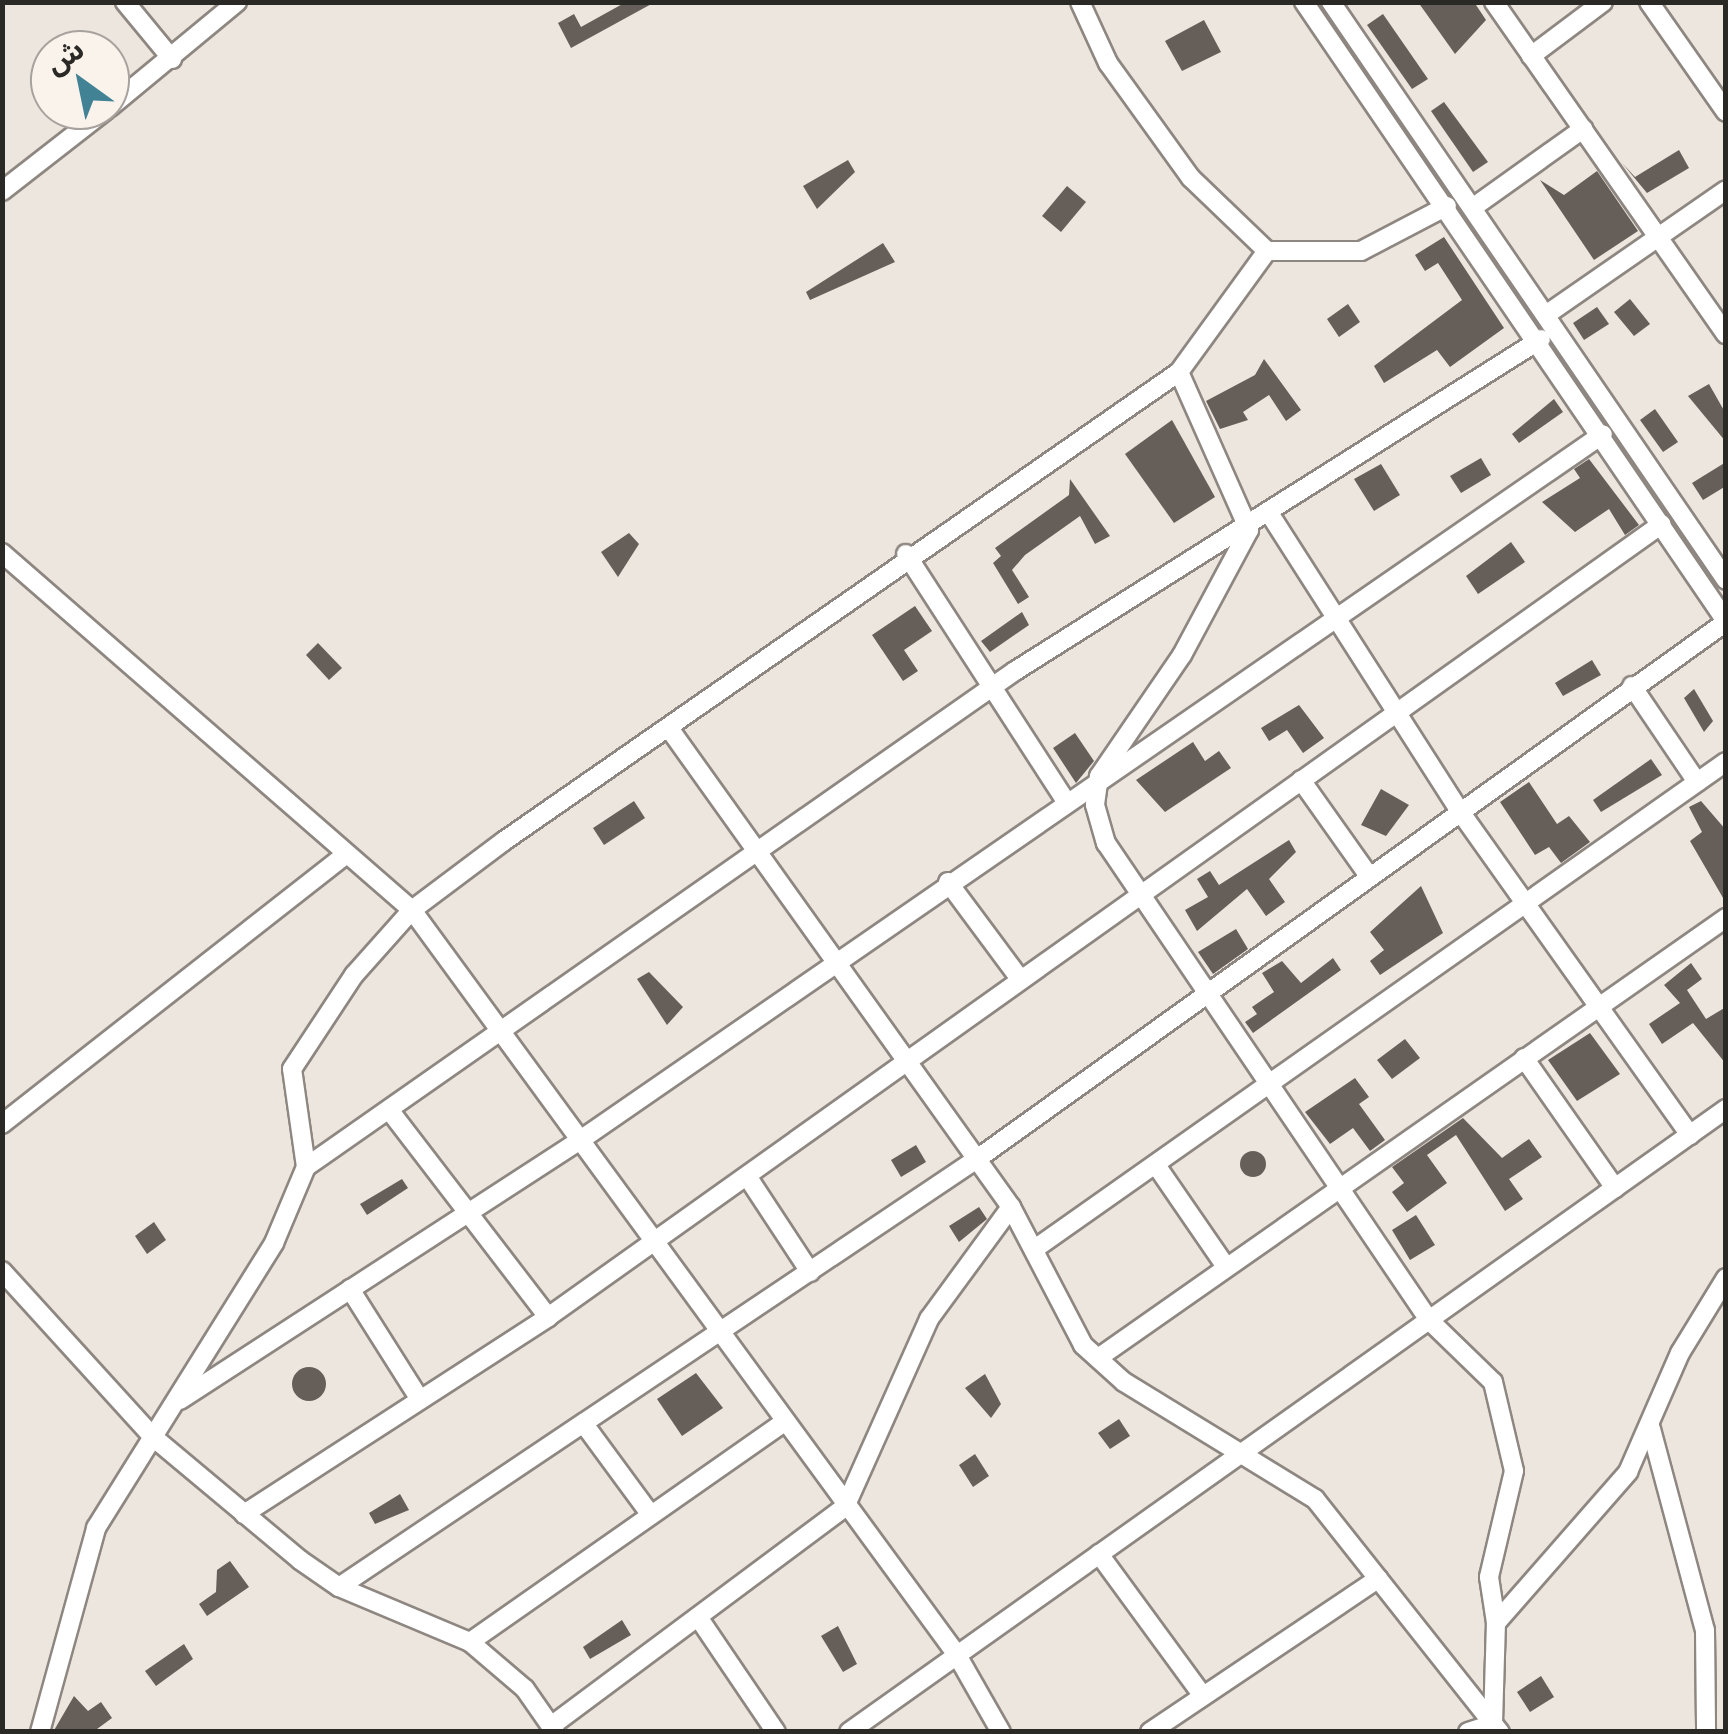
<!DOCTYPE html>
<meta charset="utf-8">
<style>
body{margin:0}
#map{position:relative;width:1728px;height:1734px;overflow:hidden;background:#ede6df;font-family:Lora,"Noto Sans Arabic",serif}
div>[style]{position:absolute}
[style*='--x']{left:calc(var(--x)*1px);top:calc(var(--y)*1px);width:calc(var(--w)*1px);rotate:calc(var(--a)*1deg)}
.building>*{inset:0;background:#665f59}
.round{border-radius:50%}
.roads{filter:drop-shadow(2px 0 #8e8781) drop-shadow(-2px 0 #8e8781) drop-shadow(0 2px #8e8781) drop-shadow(0 -2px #8e8781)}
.street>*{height:18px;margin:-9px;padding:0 9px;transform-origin:9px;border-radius:9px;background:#fff}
span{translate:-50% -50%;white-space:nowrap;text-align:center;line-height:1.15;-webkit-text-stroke:10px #faf3ec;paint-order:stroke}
.frame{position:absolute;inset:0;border:5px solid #2b2926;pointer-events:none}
.north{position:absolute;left:30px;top:30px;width:100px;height:100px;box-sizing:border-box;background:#faf3ec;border:2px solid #a7a29d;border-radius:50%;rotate:327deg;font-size:28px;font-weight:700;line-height:40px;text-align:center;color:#2b2926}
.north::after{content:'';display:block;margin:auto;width:35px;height:45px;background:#418294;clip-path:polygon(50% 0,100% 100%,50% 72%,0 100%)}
</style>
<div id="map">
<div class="building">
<div style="clip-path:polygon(626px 2px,655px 2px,571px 48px,558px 23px,574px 14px,581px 27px)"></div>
<div style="clip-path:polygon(1418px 2px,1474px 2px,1486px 20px,1455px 54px)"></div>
<div style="clip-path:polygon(1383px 14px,1428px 79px,1412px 89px,1367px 25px)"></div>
<div style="clip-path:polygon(1204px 20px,1221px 52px,1182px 71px,1165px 41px)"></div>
<div style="clip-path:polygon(1444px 102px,1488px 162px,1473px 172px,1431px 111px)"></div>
<div style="clip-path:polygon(1679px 150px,1689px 168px,1647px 193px,1622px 163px,1635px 177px)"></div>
<div style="clip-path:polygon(848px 160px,855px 172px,817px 209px,803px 186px)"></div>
<div style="clip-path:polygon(1597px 171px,1638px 231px,1594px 260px,1540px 180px,1564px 195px)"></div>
<div style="clip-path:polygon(1067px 186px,1086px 202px,1061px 232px,1042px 216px)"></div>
<div style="clip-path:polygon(1444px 237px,1504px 328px,1450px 367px,1437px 350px,1384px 383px,1374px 366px,1462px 300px,1438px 263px,1425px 271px,1415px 255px)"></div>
<div style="clip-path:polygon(883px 243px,895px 262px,810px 300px,806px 292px)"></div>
<div style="clip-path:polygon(1630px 299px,1650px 324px,1634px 336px,1614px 312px)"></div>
<div style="clip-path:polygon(1348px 304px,1360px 322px,1339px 337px,1327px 319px)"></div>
<div style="clip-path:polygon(1597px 307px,1609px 324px,1584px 340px,1573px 323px)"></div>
<div style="clip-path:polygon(1264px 359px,1301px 410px,1286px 421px,1269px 395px,1243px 412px,1248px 420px,1220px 429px,1206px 401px,1255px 375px)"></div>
<div style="clip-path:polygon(1709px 384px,1726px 414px,1726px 442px,1688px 396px)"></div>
<div style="clip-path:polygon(1554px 399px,1563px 412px,1519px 443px,1512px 434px)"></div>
<div style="clip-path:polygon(1655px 409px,1678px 442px,1663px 452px,1640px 420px)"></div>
<div style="clip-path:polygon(1172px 420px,1215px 497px,1174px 523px,1125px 454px)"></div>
<div style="clip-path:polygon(1481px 458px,1491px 475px,1461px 493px,1450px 476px)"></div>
<div style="clip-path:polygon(1589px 459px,1639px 525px,1625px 535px,1609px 509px,1575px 532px,1542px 502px,1580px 478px,1574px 469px)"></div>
<div style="clip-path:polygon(1726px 462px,1726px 486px,1703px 500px,1692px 483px)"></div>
<div style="clip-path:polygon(1381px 464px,1400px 495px,1374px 511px,1354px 479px)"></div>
<div style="clip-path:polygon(1070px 479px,1110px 536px,1095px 544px,1080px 516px,1025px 555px,1012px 570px,1029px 597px,1018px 604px,993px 563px,1001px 556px,995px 548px,1069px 495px)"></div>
<div style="clip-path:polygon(629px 533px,639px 544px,618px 577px,601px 552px)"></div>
<div style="clip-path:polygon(1511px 542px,1525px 562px,1478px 594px,1466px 576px)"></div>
<div style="clip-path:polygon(915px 606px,932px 631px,904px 650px,918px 671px,903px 681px,872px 635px)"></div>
<div style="clip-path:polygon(1022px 612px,1029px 625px,990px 652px,981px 641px)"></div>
<div style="clip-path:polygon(318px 643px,342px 668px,329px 680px,306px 655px)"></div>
<div style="clip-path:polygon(1592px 660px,1601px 675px,1563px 696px,1555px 683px)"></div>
<div style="clip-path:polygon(1694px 689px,1713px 721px,1704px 732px,1684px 698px)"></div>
<div style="clip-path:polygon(1299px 705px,1324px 738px,1303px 753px,1287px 730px,1269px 741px,1261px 728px)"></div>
<div style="clip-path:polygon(1075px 733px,1094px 761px,1076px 783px,1053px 748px)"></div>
<div style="clip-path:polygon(1193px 742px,1205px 761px,1219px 751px,1231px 768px,1165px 812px,1136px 780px)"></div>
<div style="clip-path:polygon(1651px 759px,1662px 775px,1601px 812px,1593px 800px)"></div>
<div style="clip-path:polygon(1529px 782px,1557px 824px,1569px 816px,1590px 842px,1561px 863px,1549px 847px,1535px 855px,1500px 802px)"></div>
<div style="clip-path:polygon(1381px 789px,1409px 805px,1386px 836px,1361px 825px)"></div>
<div style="clip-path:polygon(634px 801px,645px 818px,604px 845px,593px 828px)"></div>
<div style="clip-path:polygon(1701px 801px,1726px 830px,1726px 903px,1690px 841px,1702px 832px,1689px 807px)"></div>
<div style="clip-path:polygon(1289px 840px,1296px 852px,1269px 879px,1285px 902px,1266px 916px,1247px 889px,1197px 931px,1185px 910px,1208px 897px,1197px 879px,1210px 871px,1219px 885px)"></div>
<div style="clip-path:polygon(1421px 886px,1443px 933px,1380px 975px,1370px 961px,1384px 950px,1370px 932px)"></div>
<div style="clip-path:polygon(1236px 929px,1248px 949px,1213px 974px,1198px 952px)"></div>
<div style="clip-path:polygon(1333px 958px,1341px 970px,1253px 1033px,1245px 1022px,1257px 1014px,1252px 1007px,1274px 992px,1262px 973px,1282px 961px,1301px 983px)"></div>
<div style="clip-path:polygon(1691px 963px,1702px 979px,1687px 990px,1706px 1019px,1726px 1007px,1726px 1064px,1693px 1023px,1662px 1044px,1649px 1024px,1680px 1003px,1664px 985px)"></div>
<div style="clip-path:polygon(649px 972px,683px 1007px,667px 1025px,637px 979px)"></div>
<div style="clip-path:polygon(1590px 1033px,1620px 1074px,1577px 1101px,1548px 1060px)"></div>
<div style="clip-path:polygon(1405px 1039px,1420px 1058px,1392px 1079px,1377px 1060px)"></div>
<div style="clip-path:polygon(1355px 1078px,1369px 1097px,1359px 1104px,1385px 1140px,1370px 1151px,1353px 1128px,1330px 1144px,1305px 1112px)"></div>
<div style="clip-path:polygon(1463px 1118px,1502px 1158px,1529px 1139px,1542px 1157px,1509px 1179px,1523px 1199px,1505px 1211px,1456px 1135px,1427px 1155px,1447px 1183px,1407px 1212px,1392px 1192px,1404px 1183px,1392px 1167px)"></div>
<div style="clip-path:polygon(916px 1145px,926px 1162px,901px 1177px,891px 1160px)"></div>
<div class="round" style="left:1240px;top:1151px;width:26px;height:26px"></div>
<div style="clip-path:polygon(402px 1179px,408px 1188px,367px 1215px,360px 1204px)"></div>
<div style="clip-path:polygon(979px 1207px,987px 1219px,959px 1242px,949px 1226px)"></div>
<div style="clip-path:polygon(1416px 1215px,1435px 1245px,1410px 1260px,1392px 1230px)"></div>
<div style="clip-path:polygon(154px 1222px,166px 1240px,147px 1254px,135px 1236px)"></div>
<div class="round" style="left:292px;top:1367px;width:34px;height:34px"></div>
<div style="clip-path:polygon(696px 1373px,723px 1408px,682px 1436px,657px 1399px)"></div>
<div style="clip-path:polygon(985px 1374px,1001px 1404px,991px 1418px,965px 1388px)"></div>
<div style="clip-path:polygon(1119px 1419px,1130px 1436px,1110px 1449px,1098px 1433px)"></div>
<div style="clip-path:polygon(975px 1454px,989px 1476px,973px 1487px,959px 1465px)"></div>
<div style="clip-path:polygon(400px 1494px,409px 1510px,375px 1524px,369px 1513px)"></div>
<div style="clip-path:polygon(230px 1561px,249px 1587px,207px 1616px,199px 1604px,216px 1592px,217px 1570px)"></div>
<div style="clip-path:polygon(622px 1620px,631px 1635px,590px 1659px,583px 1647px)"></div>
<div style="clip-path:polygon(838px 1626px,857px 1664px,843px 1672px,821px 1636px)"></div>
<div style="clip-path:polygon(184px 1644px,193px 1659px,156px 1686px,145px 1671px)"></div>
<div style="clip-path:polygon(1541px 1676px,1554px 1697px,1530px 1712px,1517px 1692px)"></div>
<div style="clip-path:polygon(74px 1696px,88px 1711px,101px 1702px,112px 1718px,93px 1732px,53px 1732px)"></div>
</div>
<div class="roads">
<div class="street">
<div style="--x:125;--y:2;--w:74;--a:50.5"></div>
<div style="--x:1080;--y:2;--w:67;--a:65.3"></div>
<div style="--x:1108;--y:63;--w:142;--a:54.2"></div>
<div style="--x:1191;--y:178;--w:105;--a:43.8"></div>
<div style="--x:1267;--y:251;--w:94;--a:0"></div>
<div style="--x:1361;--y:251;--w:97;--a:-27.6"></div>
<div style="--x:1304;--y:2;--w:749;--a:55.72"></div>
<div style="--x:1331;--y:2;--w:700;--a:55.65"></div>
<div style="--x:1494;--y:2;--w:405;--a:55.1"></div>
<div style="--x:1649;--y:2;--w:134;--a:55"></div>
<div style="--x:1531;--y:56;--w:90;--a:-36.9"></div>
<div style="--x:110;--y:107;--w:165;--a:-39.6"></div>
<div style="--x:2;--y:191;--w:132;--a:-37.9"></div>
<div style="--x:1475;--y:206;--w:133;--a:-35.5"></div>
<div style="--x:1550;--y:312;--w:214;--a:-34.7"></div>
<div style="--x:1179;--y:372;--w:173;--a:66.1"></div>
<div style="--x:1249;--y:530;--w:142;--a:118.2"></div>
<div style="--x:1182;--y:655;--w:147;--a:124.4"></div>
<div style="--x:1099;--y:776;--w:29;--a:98"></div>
<div style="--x:1095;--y:805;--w:40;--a:74"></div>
<div style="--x:1106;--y:843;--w:576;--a:55.9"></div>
<div style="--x:1429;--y:1320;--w:89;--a:44.1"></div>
<div style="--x:1493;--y:1382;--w:91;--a:76.7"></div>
<div style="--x:1514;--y:1471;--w:109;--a:103.3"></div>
<div style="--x:1489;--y:1577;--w:47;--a:81.3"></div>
<div style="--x:1271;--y:516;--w:349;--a:57.4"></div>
<div style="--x:1459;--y:810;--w:399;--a:54.6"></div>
<div style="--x:2;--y:553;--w:544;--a:41.05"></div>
<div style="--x:412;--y:910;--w:923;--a:53.81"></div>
<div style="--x:957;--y:1655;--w:89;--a:60.3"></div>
<div style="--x:906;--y:554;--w:293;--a:57.1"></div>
<div style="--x:1632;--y:686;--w:116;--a:55.9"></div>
<div style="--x:671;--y:731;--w:585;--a:54.46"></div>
<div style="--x:1011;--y:1207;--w:156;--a:62.4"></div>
<div style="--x:1083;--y:1345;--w:55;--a:42.1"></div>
<div style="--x:1124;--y:1382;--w:224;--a:31.5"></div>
<div style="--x:1315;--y:1499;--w:298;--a:51.6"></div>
<div style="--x:1301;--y:780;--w:118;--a:54.7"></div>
<div style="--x:948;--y:882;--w:121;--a:53.4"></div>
<div style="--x:1524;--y:1058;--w:159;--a:55"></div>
<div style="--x:390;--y:1111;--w:260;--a:52.5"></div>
<div style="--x:2;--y:1124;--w:433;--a:-38.1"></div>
<div style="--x:1156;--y:1165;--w:124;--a:55.5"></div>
<div style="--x:306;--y:1167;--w:865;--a:-34.98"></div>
<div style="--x:1015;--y:671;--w:622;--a:-32.26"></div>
<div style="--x:747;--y:1176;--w:115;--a:56.7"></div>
<div style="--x:1036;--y:1248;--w:844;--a:-35.16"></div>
<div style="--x:2;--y:1271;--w:224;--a:47.7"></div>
<div style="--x:153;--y:1437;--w:192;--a:39.9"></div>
<div style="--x:300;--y:1560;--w:47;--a:34.7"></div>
<div style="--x:339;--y:1587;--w:142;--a:22.8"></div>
<div style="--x:470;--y:1642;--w:72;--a:40.5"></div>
<div style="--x:525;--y:1689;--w:52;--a:55.1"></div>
<div style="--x:350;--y:1289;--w:129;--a:57.7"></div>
<div style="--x:1098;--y:1358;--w:767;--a:-35.02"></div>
<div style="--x:180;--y:1400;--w:476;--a:-33"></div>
<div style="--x:579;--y:1141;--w:1244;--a:-34.62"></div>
<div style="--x:584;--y:1424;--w:108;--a:53.7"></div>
<div style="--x:1651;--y:1429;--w:208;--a:75"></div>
<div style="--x:1705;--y:1630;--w:102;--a:89.4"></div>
<div style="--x:244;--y:1514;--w:362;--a:-32.9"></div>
<div style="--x:548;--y:1317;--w:1367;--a:-35.45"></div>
<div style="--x:1099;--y:1554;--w:176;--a:53.8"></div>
<div style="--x:339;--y:1587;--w:768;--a:-33.86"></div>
<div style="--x:977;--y:1159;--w:922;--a:-35.64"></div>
<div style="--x:698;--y:1617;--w:139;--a:55.9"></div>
<div style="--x:470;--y:1642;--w:383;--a:-35"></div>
<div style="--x:1493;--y:1723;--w:100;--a:-88.3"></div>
<div style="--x:1496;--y:1623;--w:201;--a:-48.8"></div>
<div style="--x:1628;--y:1472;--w:130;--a:-66.4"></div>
<div style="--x:1680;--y:1353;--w:88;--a:-58.5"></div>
<div style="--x:551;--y:1726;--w:367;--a:-36.7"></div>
<div style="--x:845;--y:1507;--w:206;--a:-65.9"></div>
<div style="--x:929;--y:1319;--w:139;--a:-53.8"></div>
<div style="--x:40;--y:1732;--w:212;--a:-74.6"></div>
<div style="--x:96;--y:1528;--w:336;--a:-58"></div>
<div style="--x:274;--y:1243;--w:82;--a:-67.2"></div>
<div style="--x:306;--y:1167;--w:99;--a:-98.1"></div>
<div style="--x:292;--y:1069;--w:113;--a:-56.6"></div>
<div style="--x:354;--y:975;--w:87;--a:-48.3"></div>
<div style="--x:412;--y:910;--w:115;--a:-36.9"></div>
<div style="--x:504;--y:841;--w:822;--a:-34.79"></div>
<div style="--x:1179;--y:372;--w:150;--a:-54"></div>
<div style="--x:849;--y:1732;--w:1076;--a:-35.39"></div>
<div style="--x:1150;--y:1732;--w:275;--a:-33.9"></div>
<div style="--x:1468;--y:1732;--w:26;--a:-18"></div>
</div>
</div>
<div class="frame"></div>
<div class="north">ش</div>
</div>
